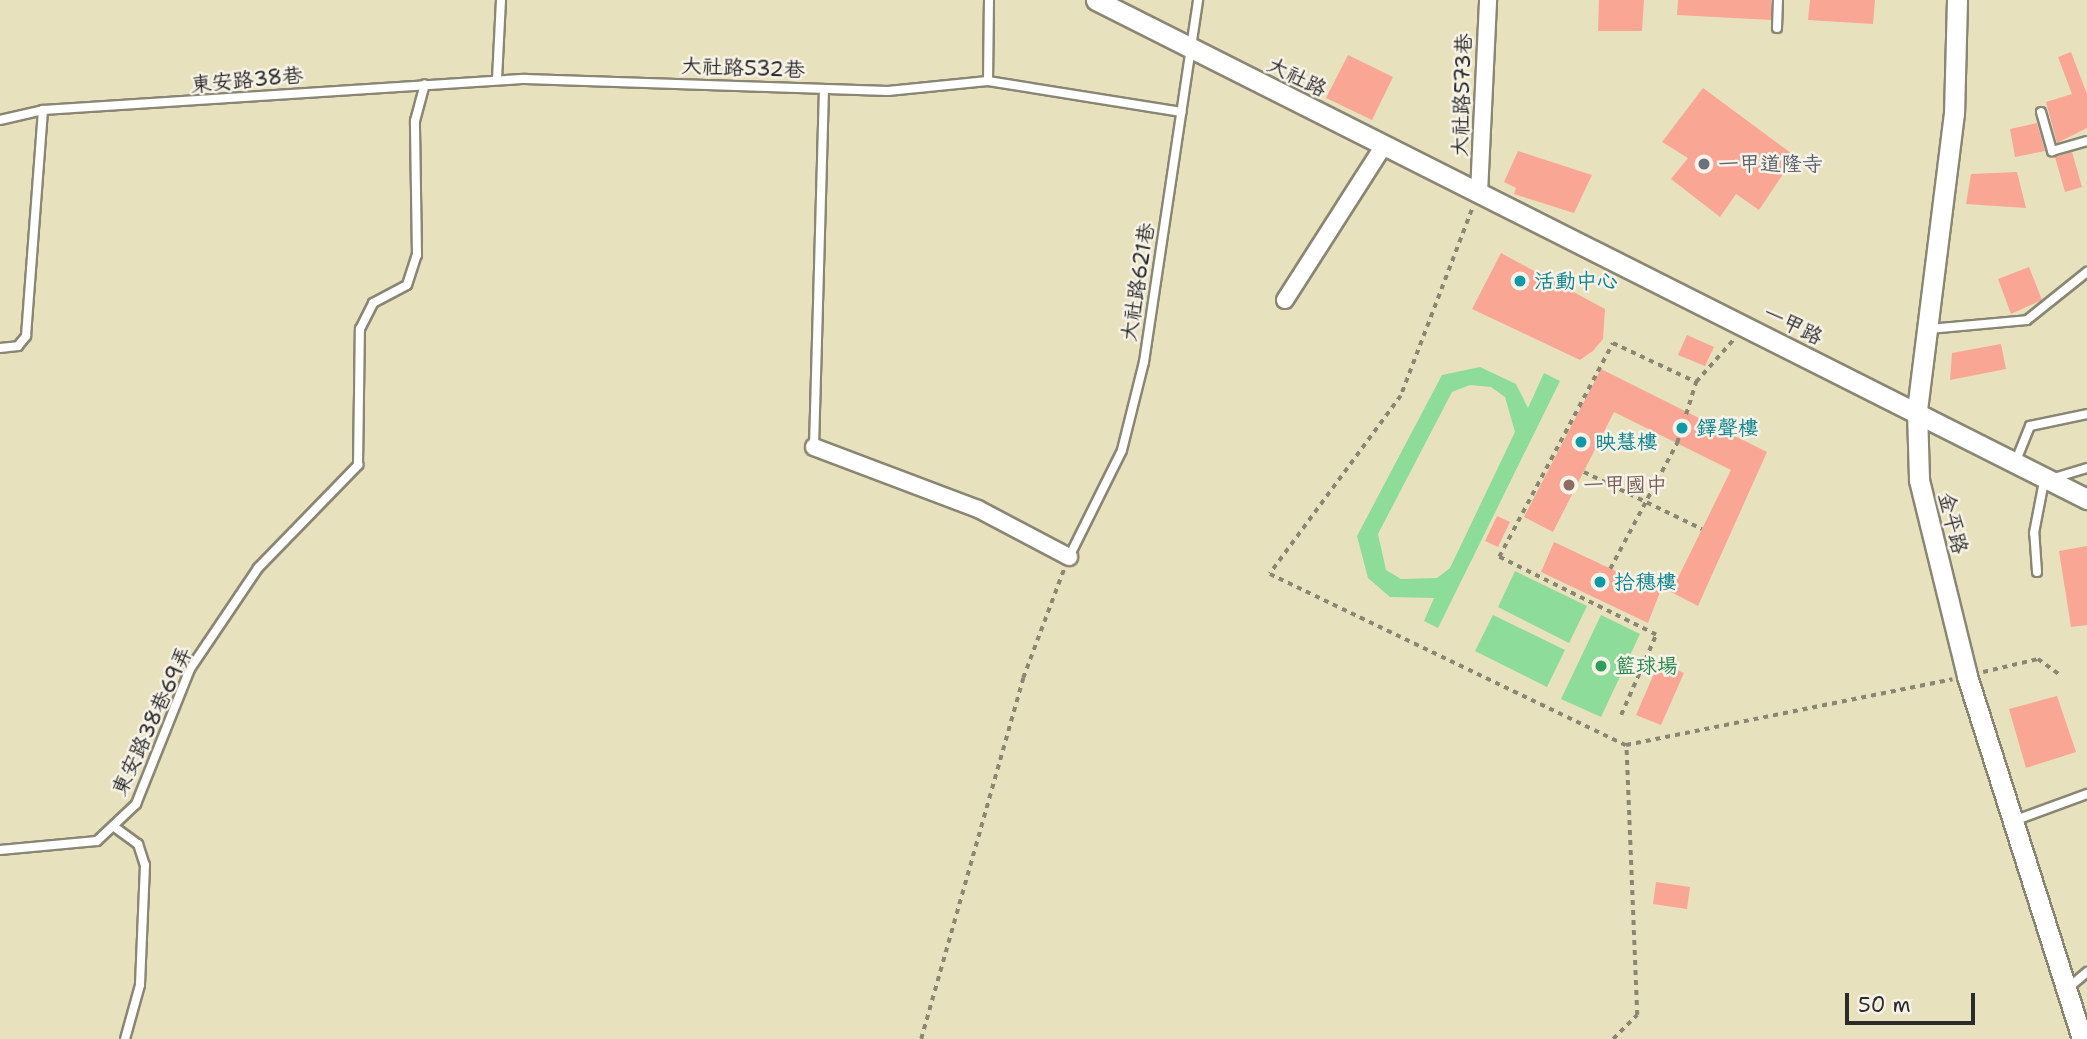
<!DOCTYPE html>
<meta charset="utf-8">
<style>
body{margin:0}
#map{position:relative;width:2087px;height:1039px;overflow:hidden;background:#e8e1be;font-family:"Shantell Sans","LXGW WenKai TC",sans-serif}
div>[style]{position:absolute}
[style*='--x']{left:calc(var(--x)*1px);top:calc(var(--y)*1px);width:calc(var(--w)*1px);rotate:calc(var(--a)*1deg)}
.green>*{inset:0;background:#8edc9a}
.building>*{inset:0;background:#faa695}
.path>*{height:3.5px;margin-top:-1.75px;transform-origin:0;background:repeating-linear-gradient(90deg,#8a8674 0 5px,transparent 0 10px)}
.roads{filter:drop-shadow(2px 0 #8a8674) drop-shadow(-2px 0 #8a8674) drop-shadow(0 2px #8a8674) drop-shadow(0 -2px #8a8674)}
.service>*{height:8px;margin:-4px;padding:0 4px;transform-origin:4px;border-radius:4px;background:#fff}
.minor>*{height:16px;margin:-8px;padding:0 8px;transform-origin:8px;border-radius:8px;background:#fff}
.tertiary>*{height:19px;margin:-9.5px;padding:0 9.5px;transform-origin:9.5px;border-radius:9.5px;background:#fff}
.dots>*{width:19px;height:19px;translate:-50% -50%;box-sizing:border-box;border:4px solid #f7f3e8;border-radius:50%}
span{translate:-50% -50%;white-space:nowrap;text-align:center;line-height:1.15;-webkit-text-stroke:5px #f7f3e8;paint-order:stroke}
.street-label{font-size:21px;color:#2b2b2b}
.worship-label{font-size:21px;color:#5b616d}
.left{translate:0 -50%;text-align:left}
.culture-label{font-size:21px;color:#0d838f}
.education-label{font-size:21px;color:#785e54}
.leisure-label{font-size:21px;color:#27864d}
.scale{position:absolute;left:1845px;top:993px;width:130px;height:32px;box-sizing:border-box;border:4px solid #2b2b2b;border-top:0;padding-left:9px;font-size:21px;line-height:24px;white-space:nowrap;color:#2b2b2b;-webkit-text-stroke:5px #f7f3e8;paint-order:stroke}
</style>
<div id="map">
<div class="green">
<div style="clip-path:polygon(evenodd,1480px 367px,1516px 384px,1528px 408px,1544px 373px,1560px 381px,1438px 628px,1424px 621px,1434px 598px,1390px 597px,1368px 578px,1357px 536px,1442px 375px,1480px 367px,1470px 385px,1491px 387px,1505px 397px,1515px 432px,1450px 568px,1437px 578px,1401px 579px,1386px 570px,1378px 534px,1452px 392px,1470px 385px)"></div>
<div style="clip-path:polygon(1515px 571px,1587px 606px,1569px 643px,1498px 607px)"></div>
<div style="clip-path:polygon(1493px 615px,1565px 650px,1547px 687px,1475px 651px)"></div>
<div style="clip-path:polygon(1601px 615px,1640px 634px,1601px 717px,1561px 699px)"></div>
</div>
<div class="building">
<div style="clip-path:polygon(1599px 0,1644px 0,1642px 31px,1598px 31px)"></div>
<div style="clip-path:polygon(1678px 0,1771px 0,1771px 20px,1677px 15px)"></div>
<div style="clip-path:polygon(1810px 0,1875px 0,1873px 24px,1808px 20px)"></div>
<div style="clip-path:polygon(2071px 52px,2087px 94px,2087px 128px,2057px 143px,2046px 102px,2072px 94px,2058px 57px)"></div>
<div style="clip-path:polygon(1348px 55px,1393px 77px,1372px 120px,1326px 98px)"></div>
<div style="clip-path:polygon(1703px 88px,1795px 156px,1759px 210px,1736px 194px,1720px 217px,1671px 179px,1688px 158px,1662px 142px)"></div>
<div style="clip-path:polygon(2037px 123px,2045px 151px,2015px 157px,2010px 129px)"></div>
<div style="clip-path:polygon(1518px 151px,1592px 175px,1574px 213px,1514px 194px,1516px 188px,1504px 182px)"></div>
<div style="clip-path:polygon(2072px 152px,2082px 187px,2065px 192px,2055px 157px)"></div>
<div style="clip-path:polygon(2017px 172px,2026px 208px,1966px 204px,1971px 174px)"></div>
<div style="clip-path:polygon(1501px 253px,1605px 309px,1603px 339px,1593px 351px,1580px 360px,1472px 309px)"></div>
<div style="clip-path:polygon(2029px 267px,2042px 300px,2011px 314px,1998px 279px)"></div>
<div style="clip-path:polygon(1687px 335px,1714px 347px,1705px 366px,1678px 355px)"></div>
<div style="clip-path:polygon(2001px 344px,2006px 369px,1950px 380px,1952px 353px)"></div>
<div style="clip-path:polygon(1601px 369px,1767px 452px,1698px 606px,1671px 592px,1731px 470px,1614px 412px,1553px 532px,1524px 517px)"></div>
<div style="clip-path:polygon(1497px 516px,1510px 522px,1498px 547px,1485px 541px)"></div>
<div style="clip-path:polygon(1554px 542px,1660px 592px,1648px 623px,1541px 572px)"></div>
<div style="clip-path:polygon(2087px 546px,2087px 625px,2071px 627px,2059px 551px)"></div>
<div style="clip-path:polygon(1659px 662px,1684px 673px,1661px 725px,1636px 715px)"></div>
<div style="clip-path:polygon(2057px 696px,2076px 752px,2026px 768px,2009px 709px)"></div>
<div style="clip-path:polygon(1656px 882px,1690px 887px,1687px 909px,1653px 904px)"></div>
</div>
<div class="path">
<div style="--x:1472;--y:210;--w:199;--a:110.9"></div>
<div style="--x:1401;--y:396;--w:221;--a:126.4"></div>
<div style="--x:1270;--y:574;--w:395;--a:25.7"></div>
<div style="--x:1626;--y:745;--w:333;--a:-11.4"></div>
<div style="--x:1584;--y:472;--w:131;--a:25.8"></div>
<div style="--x:1610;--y:569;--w:143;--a:-62"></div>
<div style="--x:1677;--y:443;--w:64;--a:-72.7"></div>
<div style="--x:1696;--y:382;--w:57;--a:-48.5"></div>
<div style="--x:1983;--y:672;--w:57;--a:-13.3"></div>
<div style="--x:2038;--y:659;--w:26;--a:36"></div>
<div style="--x:1621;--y:715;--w:87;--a:-66.4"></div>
<div style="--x:1656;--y:635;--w:175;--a:-153.6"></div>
<div style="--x:1499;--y:557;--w:242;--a:-62"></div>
<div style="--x:1613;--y:343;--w:92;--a:25.2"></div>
<div style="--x:921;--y:1039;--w:375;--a:-74.2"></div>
<div style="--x:1023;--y:678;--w:116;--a:-69.4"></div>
<div style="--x:1613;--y:1039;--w:34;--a:-45"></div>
<div style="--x:1637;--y:1015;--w:270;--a:-92.3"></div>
</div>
<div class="roads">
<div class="service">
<div style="--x:1777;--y:28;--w:28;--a:-88"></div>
<div style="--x:497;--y:79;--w:79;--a:-87.1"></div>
<div style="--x:988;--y:81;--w:81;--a:-89.3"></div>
<div style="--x:2041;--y:112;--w:41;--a:74.2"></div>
<div style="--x:2052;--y:151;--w:36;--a:-16"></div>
<div style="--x:0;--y:120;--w:44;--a:-13.1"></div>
<div style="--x:43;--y:110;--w:483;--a:-3.7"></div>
<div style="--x:525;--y:79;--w:363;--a:1.9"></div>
<div style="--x:888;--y:91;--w:100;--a:-5.7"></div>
<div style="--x:988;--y:81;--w:196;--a:9.1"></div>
<div style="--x:1929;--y:329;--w:98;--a:-5.2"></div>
<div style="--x:2027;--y:320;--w:77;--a:-38.7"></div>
<div style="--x:0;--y:348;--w:18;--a:-6"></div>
<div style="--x:18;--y:346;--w:13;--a:-51"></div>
<div style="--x:26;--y:336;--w:227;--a:-85.7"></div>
<div style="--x:814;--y:447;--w:358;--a:-88.4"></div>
<div style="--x:2015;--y:463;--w:40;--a:-68"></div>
<div style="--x:2030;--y:426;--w:58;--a:-11.9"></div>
<div style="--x:1069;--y:557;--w:119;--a:-63.6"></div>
<div style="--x:1122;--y:450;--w:91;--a:-76"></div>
<div style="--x:1144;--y:362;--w:366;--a:-81.5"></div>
<div style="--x:2037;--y:572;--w:39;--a:-94"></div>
<div style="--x:2034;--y:533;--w:53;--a:-79.1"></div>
<div style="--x:2044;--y:481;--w:45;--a:-16.8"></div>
<div style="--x:2016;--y:820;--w:76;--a:-20.1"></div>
<div style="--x:113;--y:826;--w:31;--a:36"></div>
<div style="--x:138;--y:844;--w:22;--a:72"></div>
<div style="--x:145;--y:865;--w:120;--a:92.4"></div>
<div style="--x:140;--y:985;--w:56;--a:105.5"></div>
<div style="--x:0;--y:850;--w:97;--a:-5.3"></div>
<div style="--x:97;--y:841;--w:54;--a:-43.5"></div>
<div style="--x:136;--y:804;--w:145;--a:-68.2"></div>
<div style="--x:190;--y:669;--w:122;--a:-56"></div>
<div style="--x:258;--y:568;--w:144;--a:-45.8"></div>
<div style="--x:358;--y:465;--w:136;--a:-89.2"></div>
<div style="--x:360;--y:329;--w:29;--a:-63"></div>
<div style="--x:373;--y:303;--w:38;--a:-28"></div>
<div style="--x:407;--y:285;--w:32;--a:-72"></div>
<div style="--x:417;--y:255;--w:134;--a:-90.9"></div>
<div style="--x:415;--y:121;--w:38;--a:-75"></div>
<div style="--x:2068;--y:988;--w:25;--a:-40"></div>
</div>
<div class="minor">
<div style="--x:1479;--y:193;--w:193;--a:-87.3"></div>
<div style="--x:1285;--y:300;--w:184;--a:-57.4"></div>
<div style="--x:814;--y:447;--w:175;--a:20.7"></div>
<div style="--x:978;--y:509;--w:103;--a:27.8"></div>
</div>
<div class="tertiary">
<div style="--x:1096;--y:0;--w:1110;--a:26.73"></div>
<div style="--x:1957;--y:0;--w:113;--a:91.5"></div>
<div style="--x:1954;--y:113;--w:300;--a:97.1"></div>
<div style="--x:1917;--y:411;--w:69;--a:88.3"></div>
<div style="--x:1919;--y:480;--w:202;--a:76.2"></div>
<div style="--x:1967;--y:676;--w:381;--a:72.4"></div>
</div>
</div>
<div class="dots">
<div style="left:1704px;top:164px;background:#6b7280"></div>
<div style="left:1520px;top:281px;background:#0f9aa8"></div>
<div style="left:1682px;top:428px;background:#0f9aa8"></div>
<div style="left:1581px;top:442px;background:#0f9aa8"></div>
<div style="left:1569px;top:485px;background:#8d6e63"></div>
<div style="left:1600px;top:582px;background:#0f9aa8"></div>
<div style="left:1601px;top:666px;background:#2e9e5b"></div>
</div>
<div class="street-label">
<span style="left:743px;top:68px;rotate:2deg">大社路532巷</span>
<span style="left:1297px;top:77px;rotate:26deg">大社路</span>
<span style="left:247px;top:80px;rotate:-5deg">東安路38巷</span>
<span style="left:1462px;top:95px;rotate:-88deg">大社路573巷</span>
<span style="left:1138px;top:282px;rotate:-81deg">大社路621巷</span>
<span style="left:1793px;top:325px;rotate:26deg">一甲路</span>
<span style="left:1953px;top:523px;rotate:76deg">金平路</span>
<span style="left:152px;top:721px;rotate:-65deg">東安路38巷69弄</span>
</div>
<div class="worship-label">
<span class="left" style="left:1718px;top:164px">一甲道隆寺</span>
</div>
<div class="culture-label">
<span class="left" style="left:1534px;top:281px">活動中心</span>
<span class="left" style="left:1696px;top:428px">鐸聲樓</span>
<span class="left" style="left:1595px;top:442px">映慧樓</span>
<span class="left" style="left:1614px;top:582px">拾穗樓</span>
</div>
<div class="education-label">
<span class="left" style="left:1583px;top:485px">一甲國中</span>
</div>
<div class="leisure-label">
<span class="left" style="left:1615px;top:666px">籃球場</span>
</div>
<div class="scale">50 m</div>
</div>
